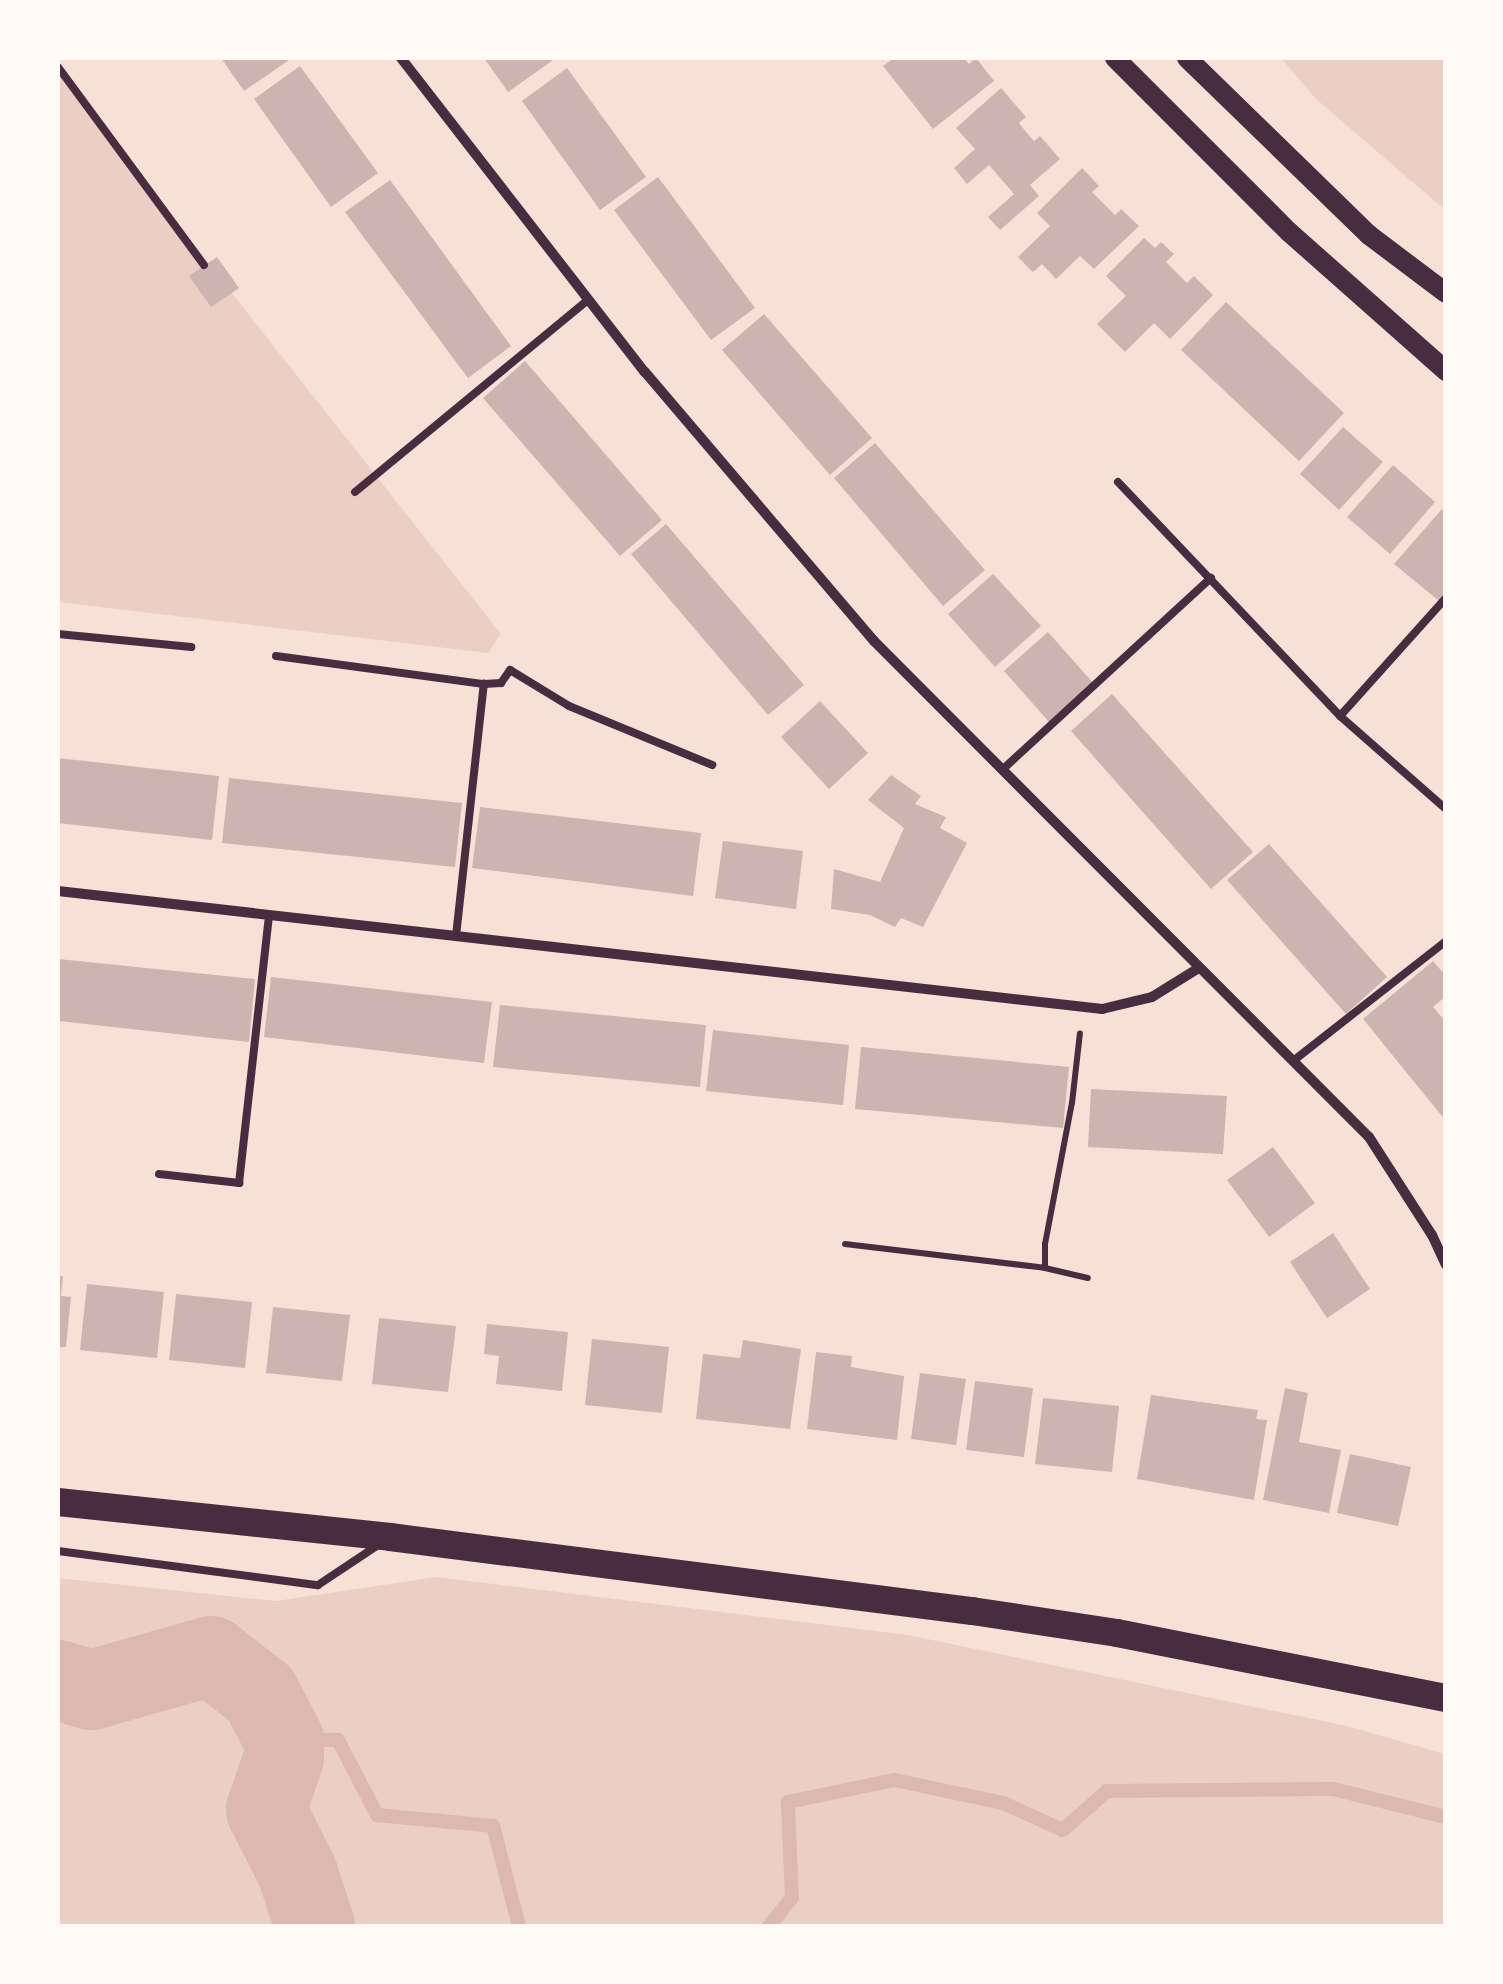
<!DOCTYPE html>
<style>
body{margin:0}
#map{position:relative;width:1503px;height:1984px;overflow:hidden;background:#f7e1d7;font-family:"Nunito Sans",sans-serif}
div>[style]{position:absolute}
[style*='--x']{left:calc(var(--x)*1px);top:calc(var(--y)*1px);width:calc(var(--w)*1px);rotate:calc(var(--a)*1deg)}
.green>*{inset:0;background:#ebcfc5}
.stream>*{height:14px;margin:-7px;padding:0 7px;transform-origin:7px;border-radius:7px;background:#dcb8b0}
.river>*{height:80px;margin:-40px;padding:0 40px;transform-origin:40px;border-radius:40px;background:#dcb8b0}
.building>*{inset:0;background:#ccb4b1}
.path>*{height:6px;margin:-3px;padding:0 3px;transform-origin:3px;border-radius:3px;background:#4a2c40}
.service>*{height:8px;margin:-4px;padding:0 4px;transform-origin:4px;border-radius:4px;background:#4a2c40}
.minor>*{height:10px;margin:-5px;padding:0 5px;transform-origin:5px;border-radius:5px;background:#4a2c40}
.secondary>*{height:20px;margin:-10px;padding:0 10px;transform-origin:10px;border-radius:10px;background:#4a2c40}
.trunk>*{height:28px;margin:-14px;padding:0 14px;transform-origin:14px;border-radius:14px;background:#4a2c40}
span{translate:-50% -50%;white-space:nowrap;text-align:center;line-height:1.15;-webkit-text-stroke:8px #fffaf5;paint-order:stroke}
.frame{position:absolute;inset:0;border:60px solid #fffaf5;pointer-events:none}
</style>
<div id="map">
<div class="green">
<div style="clip-path:polygon(1281px 58px,1445px 58px,1445px 210px,1316px 99px)"></div>
<div style="clip-path:polygon(58px 73px,501px 634px,488px 653px,58px 602px)"></div>
<div style="clip-path:polygon(436px 1577px,908px 1635px,1347px 1726px,1445px 1754px,1445px 1926px,58px 1926px,58px 1578px,276px 1601px)"></div>
</div>
<div class="stream">
<div style="--x:284;--y:1740;--w:54;--a:0"></div>
<div style="--x:338;--y:1740;--w:85;--a:62.5"></div>
<div style="--x:377;--y:1815;--w:117;--a:5.4"></div>
<div style="--x:493;--y:1826;--w:103;--a:75.4"></div>
<div style="--x:769;--y:1926;--w:36;--a:-51"></div>
<div style="--x:792;--y:1898;--w:96;--a:-92.4"></div>
<div style="--x:788;--y:1802;--w:108;--a:-11.7"></div>
<div style="--x:894;--y:1780;--w:111;--a:11.9"></div>
<div style="--x:1003;--y:1803;--w:66;--a:24.2"></div>
<div style="--x:1063;--y:1830;--w:59;--a:-41.6"></div>
<div style="--x:1107;--y:1791;--w:226;--a:-0.5"></div>
<div style="--x:1333;--y:1789;--w:116;--a:13.9"></div>
</div>
<div class="river">
<div style="--x:58;--y:1680;--w:34;--a:17"></div>
<div style="--x:91;--y:1690;--w:125;--a:-15.8"></div>
<div style="--x:211;--y:1656;--w:62;--a:37.8"></div>
<div style="--x:260;--y:1694;--w:52;--a:62.4"></div>
<div style="--x:284;--y:1740;--w:17;--a:90"></div>
<div style="--x:284;--y:1757;--w:56;--a:108.8"></div>
<div style="--x:266;--y:1810;--w:72;--a:63.4"></div>
<div style="--x:298;--y:1874;--w:55;--a:71.9"></div>
</div>
<div class="building">
<div style="clip-path:polygon(221px 58px,292px 58px,244px 91px)"></div>
<div style="clip-path:polygon(484px 58px,556px 58px,508px 92px)"></div>
<div style="clip-path:polygon(894px 58px,964px 58px,969px 64px,976px 58px,994px 81px,933px 129px,883px 66px)"></div>
<div style="clip-path:polygon(300px 66px,378px 173px,331px 207px,254px 99px)"></div>
<div style="clip-path:polygon(567px 68px,646px 177px,600px 210px,522px 101px)"></div>
<div style="clip-path:polygon(1001px 88px,1026px 117px,1019px 123px,1026px 132px,1034px 141px,1040px 136px,1060px 159px,1030px 185px,1039px 196px,1000px 230px,988px 217px,1014px 194px,989px 165px,967px 184px,954px 168px,975px 149px,956px 128px)"></div>
<div style="clip-path:polygon(1082px 168px,1099px 186px,1092px 192px,1115px 215px,1121px 209px,1139px 226px,1094px 269px,1080px 256px,1056px 279px,1042px 264px,1033px 272px,1018px 257px,1050px 226px,1037px 213px)"></div>
<div style="clip-path:polygon(658px 177px,755px 308px,711px 340px,614px 210px)"></div>
<div style="clip-path:polygon(390px 180px,511px 346px,468px 378px,345px 212px)"></div>
<div style="clip-path:polygon(1144px 238px,1155px 248px,1161px 242px,1174px 254px,1166px 262px,1187px 283px,1194px 276px,1213px 295px,1170px 339px,1154px 323px,1125px 352px,1097px 324px,1126px 296px,1106px 276px)"></div>
<div style="clip-path:polygon(217px 257px,239px 288px,211px 307px,189px 276px)"></div>
<div style="clip-path:polygon(1226px 302px,1344px 413px,1299px 461px,1181px 350px)"></div>
<div style="clip-path:polygon(764px 314px,872px 438px,830px 475px,722px 350px)"></div>
<div style="clip-path:polygon(525px 361px,662px 520px,620px 556px,483px 398px)"></div>
<div style="clip-path:polygon(1343px 427px,1383px 462px,1339px 510px,1300px 474px)"></div>
<div style="clip-path:polygon(875px 443px,985px 570px,943px 606px,834px 478px)"></div>
<div style="clip-path:polygon(1393px 465px,1435px 502px,1390px 554px,1347px 517px)"></div>
<div style="clip-path:polygon(1442px 509px,1446px 512px,1446px 593px,1439px 601px,1394px 564px)"></div>
<div style="clip-path:polygon(666px 524px,804px 685px,768px 715px,631px 554px)"></div>
<div style="clip-path:polygon(993px 574px,1041px 626px,995px 667px,948px 614px)"></div>
<div style="clip-path:polygon(1048px 632px,1094px 684px,1050px 723px,1004px 671px)"></div>
<div style="clip-path:polygon(1112px 694px,1253px 852px,1211px 889px,1071px 731px)"></div>
<div style="clip-path:polygon(820px 701px,868px 753px,829px 789px,781px 737px)"></div>
<div style="clip-path:polygon(58px 758px,219px 776px,212px 840px,58px 823px)"></div>
<div style="clip-path:polygon(891px 775px,921px 796px,915px 804px,946px 817px,940px 828px,967px 843px,923px 927px,901px 918px,895px 927px,870px 915px,831px 909px,834px 869px,880px 882px,904px 828px,868px 800px)"></div>
<div style="clip-path:polygon(229px 778px,462px 803px,455px 867px,222px 843px)"></div>
<div style="clip-path:polygon(480px 807px,701px 833px,693px 896px,472px 868px)"></div>
<div style="clip-path:polygon(723px 841px,803px 851px,796px 909px,715px 898px)"></div>
<div style="clip-path:polygon(1269px 844px,1387px 977px,1346px 1014px,1227px 880px)"></div>
<div style="clip-path:polygon(58px 959px,255px 979px,249px 1042px,58px 1021px)"></div>
<div style="clip-path:polygon(1433px 961px,1446px 976px,1446px 996px,1433px 1007px,1446px 1022px,1446px 1121px,1363px 1019px)"></div>
<div style="clip-path:polygon(271px 977px,492px 1002px,484px 1063px,264px 1037px)"></div>
<div style="clip-path:polygon(500px 1005px,706px 1025px,700px 1087px,493px 1067px)"></div>
<div style="clip-path:polygon(713px 1030px,849px 1045px,843px 1105px,706px 1091px)"></div>
<div style="clip-path:polygon(861px 1047px,1069px 1067px,1063px 1128px,855px 1109px)"></div>
<div style="clip-path:polygon(1091px 1089px,1227px 1096px,1223px 1154px,1088px 1147px)"></div>
<div style="clip-path:polygon(1273px 1147px,1315px 1203px,1269px 1237px,1227px 1180px)"></div>
<div style="clip-path:polygon(1333px 1233px,1370px 1289px,1327px 1318px,1290px 1262px)"></div>
<div style="clip-path:polygon(58px 1276px,63px 1276px,61px 1296px,71px 1297px,66px 1347px,58px 1347px)"></div>
<div style="clip-path:polygon(87px 1284px,164px 1292px,157px 1358px,80px 1350px)"></div>
<div style="clip-path:polygon(176px 1294px,252px 1302px,245px 1368px,169px 1360px)"></div>
<div style="clip-path:polygon(273px 1307px,350px 1315px,342px 1381px,266px 1373px)"></div>
<div style="clip-path:polygon(379px 1318px,456px 1326px,448px 1392px,372px 1384px)"></div>
<div style="clip-path:polygon(487px 1324px,568px 1332px,562px 1391px,496px 1384px,499px 1356px,484px 1354px)"></div>
<div style="clip-path:polygon(592px 1339px,669px 1347px,662px 1413px,585px 1405px)"></div>
<div style="clip-path:polygon(743px 1340px,801px 1349px,790px 1429px,696px 1419px,703px 1354px,740px 1358px)"></div>
<div style="clip-path:polygon(816px 1352px,852px 1356px,851px 1367px,904px 1376px,897px 1440px,807px 1429px)"></div>
<div style="clip-path:polygon(920px 1373px,966px 1379px,956px 1445px,911px 1439px)"></div>
<div style="clip-path:polygon(975px 1381px,1033px 1388px,1024px 1457px,966px 1450px)"></div>
<div style="clip-path:polygon(1285px 1388px,1308px 1393px,1299px 1442px,1341px 1450px,1329px 1513px,1263px 1500px)"></div>
<div style="clip-path:polygon(1151px 1395px,1258px 1410px,1256px 1419px,1267px 1420px,1254px 1500px,1137px 1479px)"></div>
<div style="clip-path:polygon(1043px 1398px,1119px 1406px,1112px 1472px,1035px 1464px)"></div>
<div style="clip-path:polygon(1350px 1454px,1411px 1467px,1398px 1526px,1337px 1513px)"></div>
</div>
<div class="path">
<div style="--x:845;--y:1244;--w:201;--a:6.8"></div>
<div style="--x:1045;--y:1268;--w:24;--a:-90"></div>
<div style="--x:1045;--y:1244;--w:144;--a:-79.2"></div>
<div style="--x:1072;--y:1103;--w:70;--a:-83.5"></div>
<div style="--x:1045;--y:1268;--w:44;--a:13.1"></div>
</div>
<div class="service">
<div style="--x:58;--y:67;--w:246;--a:53.6"></div>
<div style="--x:1118;--y:482;--w:323;--a:46.5"></div>
<div style="--x:1340;--y:716;--w:141;--a:41.3"></div>
<div style="--x:355;--y:492;--w:302;--a:-39.5"></div>
<div style="--x:58;--y:634;--w:134;--a:5.6"></div>
<div style="--x:276;--y:656;--w:210;--a:7.7"></div>
<div style="--x:1340;--y:716;--w:159;--a:-48.1"></div>
<div style="--x:1002;--y:770;--w:284;--a:-42.6"></div>
<div style="--x:456;--y:936;--w:254;--a:-83.7"></div>
<div style="--x:484;--y:684;--w:17;--a:-3"></div>
<div style="--x:501;--y:683;--w:16;--a:-55"></div>
<div style="--x:510;--y:670;--w:69;--a:31.4"></div>
<div style="--x:569;--y:706;--w:155;--a:22.4"></div>
<div style="--x:1293;--y:1061;--w:194;--a:-38.1"></div>
<div style="--x:159;--y:1174;--w:81;--a:6.4"></div>
<div style="--x:239;--y:1183;--w:270;--a:-83.6"></div>
<div style="--x:58;--y:1551;--w:262;--a:7.5"></div>
<div style="--x:318;--y:1585;--w:72;--a:-33.7"></div>
</div>
<div class="minor">
<div style="--x:401;--y:58;--w:398;--a:52.2"></div>
<div style="--x:645;--y:372;--w:353;--a:49.6"></div>
<div style="--x:874;--y:641;--w:701;--a:45.06"></div>
<div style="--x:1369;--y:1137;--w:117;--a:57.3"></div>
<div style="--x:1432;--y:1235;--w:33;--a:65"></div>
<div style="--x:58;--y:891;--w:1051;--a:6.45"></div>
<div style="--x:1102;--y:1009;--w:51;--a:-13.5"></div>
<div style="--x:1152;--y:997;--w:55;--a:-31.7"></div>
</div>
<div class="secondary">
<div style="--x:1115;--y:58;--w:246;--a:45"></div>
<div style="--x:1289;--y:232;--w:210;--a:41.5"></div>
<div style="--x:1187;--y:58;--w:254;--a:44.2"></div>
<div style="--x:1369;--y:235;--w:96;--a:37"></div>
</div>
<div class="trunk">
<div style="--x:58;--y:1502;--w:334;--a:6"></div>
<div style="--x:390;--y:1537;--w:587;--a:7.25"></div>
<div style="--x:972;--y:1611;--w:147;--a:8.6"></div>
<div style="--x:1117;--y:1633;--w:335;--a:11.2"></div>
</div>
<div class="frame"></div>
</div>
